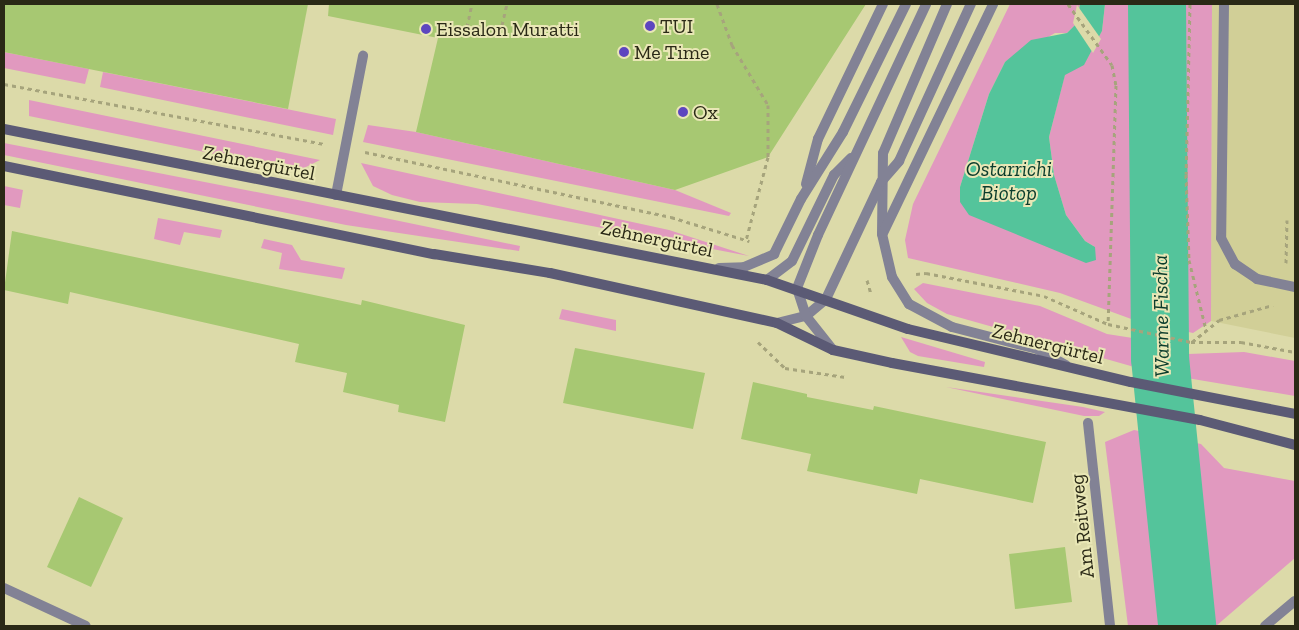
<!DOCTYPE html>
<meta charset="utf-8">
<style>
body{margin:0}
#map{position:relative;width:1299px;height:630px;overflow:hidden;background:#dcdaa9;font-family:"Zilla Slab",serif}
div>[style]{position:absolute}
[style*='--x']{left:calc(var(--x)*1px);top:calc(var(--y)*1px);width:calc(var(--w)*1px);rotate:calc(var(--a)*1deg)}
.built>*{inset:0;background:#d1cf97}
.green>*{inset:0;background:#e199bf}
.water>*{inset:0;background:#54c49b}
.pier>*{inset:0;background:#dcdaa9}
.river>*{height:58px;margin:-29px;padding:0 29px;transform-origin:29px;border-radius:29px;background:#54c49b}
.building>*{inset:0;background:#a7c872}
.path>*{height:3px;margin-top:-1.5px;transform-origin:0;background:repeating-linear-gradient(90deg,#a6a47c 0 4px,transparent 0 8px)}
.lane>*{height:10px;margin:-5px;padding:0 5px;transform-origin:5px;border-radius:5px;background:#828295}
.street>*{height:10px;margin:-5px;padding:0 5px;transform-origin:5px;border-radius:5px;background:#828295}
.secondary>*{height:10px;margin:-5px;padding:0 5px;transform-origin:5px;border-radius:5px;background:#5b5a75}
.dots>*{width:14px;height:14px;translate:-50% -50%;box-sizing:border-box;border:2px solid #e9e7b6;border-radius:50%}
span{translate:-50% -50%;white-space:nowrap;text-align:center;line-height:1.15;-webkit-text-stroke:4px #e9e7b6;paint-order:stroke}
.poi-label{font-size:20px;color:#2a2916}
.left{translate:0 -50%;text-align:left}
.street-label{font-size:20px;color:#2a2916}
.water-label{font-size:21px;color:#0a3c2c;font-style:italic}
.frame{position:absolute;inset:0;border:5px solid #2a2916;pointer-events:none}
</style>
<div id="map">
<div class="built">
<div style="clip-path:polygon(1212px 4px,1295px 4px,1295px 338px,1211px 321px)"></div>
</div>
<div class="green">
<div style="clip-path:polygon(1010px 4px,1080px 4px,1077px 23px,1067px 33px,1055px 33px,1005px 62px,989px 94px,960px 187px,960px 202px,1095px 247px,1085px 241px,1066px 215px,1054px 175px,1049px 137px,1065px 74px,1084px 64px,1102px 31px,1105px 4px,1212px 4px,1211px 321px,1193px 333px,1134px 320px,1060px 293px,908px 258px,905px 240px,913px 204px)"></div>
<div style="clip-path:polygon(4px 52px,89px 69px,85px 84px,4px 68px)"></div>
<div style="clip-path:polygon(103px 72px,336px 119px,333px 135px,100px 87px)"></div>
<div style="clip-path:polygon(29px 100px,320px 160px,298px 171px,29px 116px)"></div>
<div style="clip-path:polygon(368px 125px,416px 132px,675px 190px,731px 213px,729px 216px,363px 142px)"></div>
<div style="clip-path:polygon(4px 143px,308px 202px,520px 246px,519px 251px,346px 225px,4px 155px)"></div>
<div style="clip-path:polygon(361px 163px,669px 230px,749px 256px,477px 204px,420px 202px,392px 195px,373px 186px)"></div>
<div style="clip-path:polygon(4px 186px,23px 190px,20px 208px,4px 205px)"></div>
<div style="clip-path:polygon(158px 218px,222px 230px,220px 238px,184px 232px,180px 245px,154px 239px)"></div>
<div style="clip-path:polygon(264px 239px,292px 245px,301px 260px,345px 268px,342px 279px,279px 269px,282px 253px,261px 248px)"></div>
<div style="clip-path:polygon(923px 283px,1040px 306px,1107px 334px,1152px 341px,1152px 372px,947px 314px,927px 303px,914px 289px)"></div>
<div style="clip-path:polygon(562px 309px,616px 320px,616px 331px,559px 319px)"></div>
<div style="clip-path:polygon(901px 337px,985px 362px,984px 367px,918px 356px,910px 352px)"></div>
<div style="clip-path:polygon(1168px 345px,1189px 350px,1188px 354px,1244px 352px,1295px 361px,1295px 396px,1169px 375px)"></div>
<div style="clip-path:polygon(946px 387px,1083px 407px,1105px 412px,1099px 416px,1084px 416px)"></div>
<div style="clip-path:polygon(1134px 430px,1201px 444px,1224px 468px,1295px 481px,1295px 558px,1216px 626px,1128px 626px,1105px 442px)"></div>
</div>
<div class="water">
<div style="clip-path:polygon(1080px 4px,1105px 4px,1102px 31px,1084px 65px,1065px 75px,1049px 137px,1054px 175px,1066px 215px,1085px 241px,1095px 247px,1096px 260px,1086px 263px,969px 215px,960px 202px,960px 187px,989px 94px,1005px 62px,1031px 40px,1067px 33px,1077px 23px)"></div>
</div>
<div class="pier">
<div style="clip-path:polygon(1077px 5px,1101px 39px,1093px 53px,1073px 23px)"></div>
</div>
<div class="river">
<div style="--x:1157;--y:4;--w:354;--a:89.5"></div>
<div style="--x:1160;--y:358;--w:269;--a:84.2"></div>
</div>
<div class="building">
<div style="clip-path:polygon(4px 4px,308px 4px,288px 109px,4px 52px)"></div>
<div style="clip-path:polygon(329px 4px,866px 4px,768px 157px,675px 190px,416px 132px,438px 38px,328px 16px)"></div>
<div style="clip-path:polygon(12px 231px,361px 305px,362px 300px,465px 325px,445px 422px,398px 412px,399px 405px,343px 392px,347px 373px,295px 362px,299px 344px,70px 292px,68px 304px,4px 290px)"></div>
<div style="clip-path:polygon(575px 348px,705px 373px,693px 429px,563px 403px)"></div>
<div style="clip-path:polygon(753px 382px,807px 394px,807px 397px,873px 410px,874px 406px,1046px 442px,1033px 503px,920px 479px,917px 494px,807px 471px,811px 454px,741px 439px)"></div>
<div style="clip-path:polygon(79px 497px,123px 518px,91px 587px,47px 567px)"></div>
<div style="clip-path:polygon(1065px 547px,1072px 602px,1015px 609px,1009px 554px)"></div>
</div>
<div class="path">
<div style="--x:717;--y:4;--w:44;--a:69.9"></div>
<div style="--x:732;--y:45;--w:70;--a:59"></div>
<div style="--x:768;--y:105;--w:52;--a:90"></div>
<div style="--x:768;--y:157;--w:86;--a:104.8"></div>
<div style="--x:1068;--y:4;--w:75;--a:54.2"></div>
<div style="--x:1112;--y:65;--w:20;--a:79"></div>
<div style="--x:1116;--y:85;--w:238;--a:91.9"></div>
<div style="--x:1190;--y:4;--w:170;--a:91.3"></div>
<div style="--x:1186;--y:174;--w:86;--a:88"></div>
<div style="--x:1189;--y:260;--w:72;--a:76.3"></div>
<div style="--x:502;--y:25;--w:22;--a:-77"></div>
<div style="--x:467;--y:27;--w:24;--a:-78"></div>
<div style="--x:4;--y:84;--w:327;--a:10.6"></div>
<div style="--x:365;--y:152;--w:313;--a:12"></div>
<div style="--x:671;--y:217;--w:82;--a:17.1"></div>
<div style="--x:1286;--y:263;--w:43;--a:-88.7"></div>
<div style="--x:916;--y:274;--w:10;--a:-6"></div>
<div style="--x:926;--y:273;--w:120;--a:11"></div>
<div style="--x:1044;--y:296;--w:70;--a:23.6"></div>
<div style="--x:1108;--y:324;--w:85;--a:12.2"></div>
<div style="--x:1191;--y:342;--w:50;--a:0"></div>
<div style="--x:1241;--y:342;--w:55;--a:10.5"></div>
<div style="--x:867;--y:280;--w:15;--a:74"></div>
<div style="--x:758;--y:342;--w:37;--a:44"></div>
<div style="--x:785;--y:368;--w:61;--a:8.5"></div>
<div style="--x:1192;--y:342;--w:35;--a:-39"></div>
<div style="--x:1219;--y:320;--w:56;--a:-15.5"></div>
</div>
<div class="lane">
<div style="--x:947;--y:4;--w:162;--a:113.2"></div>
<div style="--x:883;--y:153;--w:81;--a:90.7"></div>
<div style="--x:882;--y:234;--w:44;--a:76.9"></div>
<div style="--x:892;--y:277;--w:32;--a:58"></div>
<div style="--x:909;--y:304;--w:49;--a:28.1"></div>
<div style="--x:952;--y:327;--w:88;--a:14.5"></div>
<div style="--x:1037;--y:349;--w:33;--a:29"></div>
<div style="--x:1224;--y:4;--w:234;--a:90.7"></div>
<div style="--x:1221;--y:238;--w:30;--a:62"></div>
<div style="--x:1235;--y:264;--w:27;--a:34"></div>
<div style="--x:1257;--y:279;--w:39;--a:12"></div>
<div style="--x:806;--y:184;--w:47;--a:-75.1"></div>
<div style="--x:818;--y:139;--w:150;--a:-64.3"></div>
<div style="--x:336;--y:195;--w:142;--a:-79"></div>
<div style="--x:883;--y:233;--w:254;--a:-64.3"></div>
<div style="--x:719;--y:268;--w:25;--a:-2"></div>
<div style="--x:744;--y:267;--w:33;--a:-23"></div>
<div style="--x:774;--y:254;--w:61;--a:-63.9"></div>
<div style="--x:801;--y:199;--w:79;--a:-57.9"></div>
<div style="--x:843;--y:132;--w:143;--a:-63.8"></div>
<div style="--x:767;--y:280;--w:31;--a:-37"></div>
<div style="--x:792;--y:261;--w:96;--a:-64"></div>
<div style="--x:834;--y:175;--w:24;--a:-45"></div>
<div style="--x:777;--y:323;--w:30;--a:-14"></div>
<div style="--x:806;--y:316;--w:26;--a:-40"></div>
<div style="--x:826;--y:299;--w:129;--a:-64.8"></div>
<div style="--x:881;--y:182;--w:28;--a:-49"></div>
<div style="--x:899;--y:161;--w:173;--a:-65.4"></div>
<div style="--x:833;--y:350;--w:43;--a:-128.5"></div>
<div style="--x:806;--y:316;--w:29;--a:-108"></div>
<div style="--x:797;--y:288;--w:57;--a:-68.4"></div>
<div style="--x:818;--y:235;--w:255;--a:-64.9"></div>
</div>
<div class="street">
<div style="--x:1088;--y:423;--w:204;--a:83.8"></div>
<div style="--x:4;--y:588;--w:90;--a:24.9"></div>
<div style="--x:1265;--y:626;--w:39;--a:-40"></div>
</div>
<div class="secondary">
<div style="--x:4;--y:129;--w:778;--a:11.19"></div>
<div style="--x:767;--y:280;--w:149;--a:19.2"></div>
<div style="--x:908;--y:329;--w:229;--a:13.4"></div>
<div style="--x:1131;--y:382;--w:167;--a:11"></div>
<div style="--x:4;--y:166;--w:439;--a:11.6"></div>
<div style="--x:434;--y:254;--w:118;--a:9.3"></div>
<div style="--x:550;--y:273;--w:232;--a:12.4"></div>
<div style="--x:777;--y:323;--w:62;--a:25.7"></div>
<div style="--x:833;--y:350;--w:60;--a:12.4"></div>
<div style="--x:892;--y:363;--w:313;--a:10.5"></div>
<div style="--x:1200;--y:420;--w:98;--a:14.7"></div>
</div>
<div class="dots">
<div style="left:650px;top:26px;background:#5d46bf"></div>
<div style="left:426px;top:29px;background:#5d46bf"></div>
<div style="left:624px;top:52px;background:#5d46bf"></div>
<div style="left:683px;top:112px;background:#5d46bf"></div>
</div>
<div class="poi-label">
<span class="left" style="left:660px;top:26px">TUI</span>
<span class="left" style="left:436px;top:29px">Eissalon Muratti</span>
<span class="left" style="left:634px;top:52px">Me Time</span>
<span class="left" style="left:693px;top:112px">Ox</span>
</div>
<div class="street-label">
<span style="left:259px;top:163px;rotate:11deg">Zehnergürtel</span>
<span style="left:657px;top:239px;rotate:12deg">Zehnergürtel</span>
<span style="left:1048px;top:344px;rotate:14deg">Zehnergürtel</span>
<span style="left:1082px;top:526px;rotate:-96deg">Am Reitweg</span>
</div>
<div class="water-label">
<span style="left:1009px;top:181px">Ostarrichi<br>Biotop</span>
<span style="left:1161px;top:316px;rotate:-91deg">Warme Fischa</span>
</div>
<div class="frame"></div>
</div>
